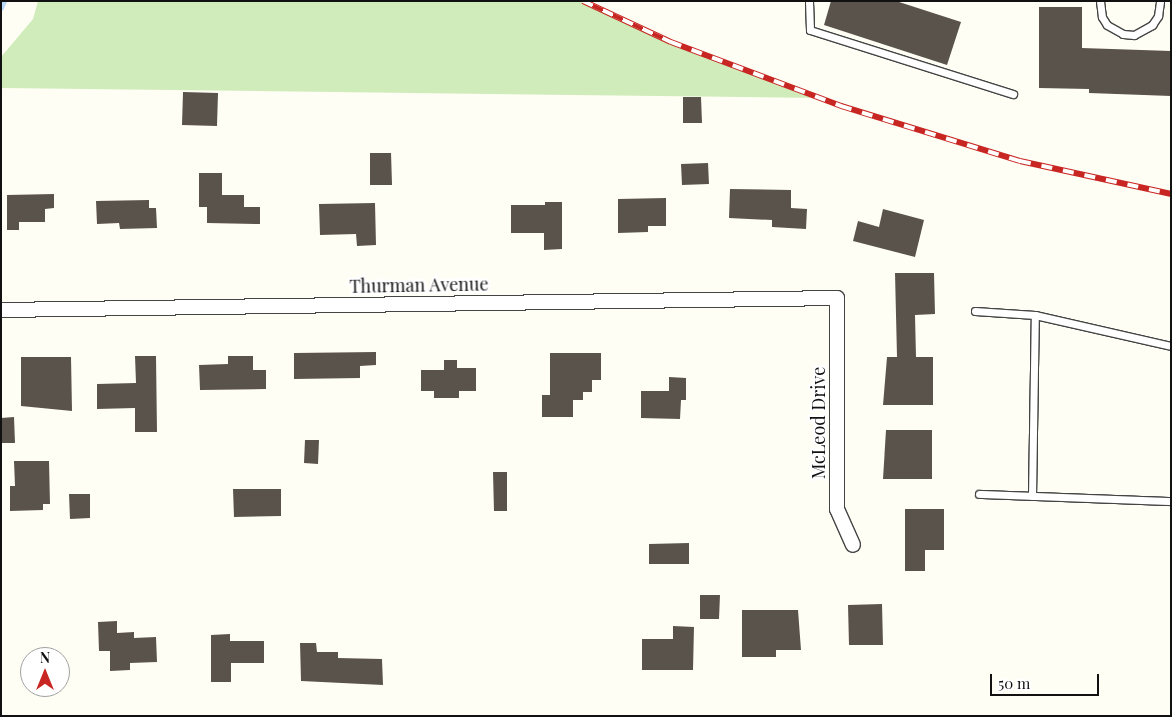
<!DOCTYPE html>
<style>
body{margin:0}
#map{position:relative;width:1172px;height:717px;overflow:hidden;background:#fffef4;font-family:"Playfair Display",serif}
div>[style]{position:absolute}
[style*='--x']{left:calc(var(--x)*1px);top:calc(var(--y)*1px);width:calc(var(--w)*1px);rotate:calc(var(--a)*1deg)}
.green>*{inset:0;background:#d1ecbb}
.stream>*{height:4.5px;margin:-2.25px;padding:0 2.25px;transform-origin:2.25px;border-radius:2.25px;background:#b7dbf9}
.building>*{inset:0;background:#5a534c}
.roads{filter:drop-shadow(1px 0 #444) drop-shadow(-1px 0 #444) drop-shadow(0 1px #444) drop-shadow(0 -1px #444)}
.lane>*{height:7px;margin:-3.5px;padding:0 3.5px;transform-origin:3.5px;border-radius:3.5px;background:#fff}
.street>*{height:14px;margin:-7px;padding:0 7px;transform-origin:7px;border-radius:7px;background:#fff}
.rail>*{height:5.5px;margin-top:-2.75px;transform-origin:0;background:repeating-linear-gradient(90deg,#fff 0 11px,#c82622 0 22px);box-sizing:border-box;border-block:1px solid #c82622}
span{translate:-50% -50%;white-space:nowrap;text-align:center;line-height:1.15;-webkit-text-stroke:5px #fff;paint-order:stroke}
.street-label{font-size:18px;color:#111}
.frame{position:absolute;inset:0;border:2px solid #111;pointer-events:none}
.north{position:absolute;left:20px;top:647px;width:50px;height:50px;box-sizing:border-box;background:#fff;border:1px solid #a0a0a0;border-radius:50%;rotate:0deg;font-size:14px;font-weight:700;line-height:20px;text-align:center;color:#111}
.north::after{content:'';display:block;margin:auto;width:18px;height:22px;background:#c82622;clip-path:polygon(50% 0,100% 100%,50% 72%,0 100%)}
.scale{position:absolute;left:990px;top:674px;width:109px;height:22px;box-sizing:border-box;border:2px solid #111;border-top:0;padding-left:6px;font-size:15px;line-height:18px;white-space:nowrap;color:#111;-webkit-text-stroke:4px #fff;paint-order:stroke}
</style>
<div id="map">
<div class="green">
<div style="clip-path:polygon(38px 1px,583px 1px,671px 42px,820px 98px,1px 88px,1px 57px,33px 19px)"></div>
</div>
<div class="stream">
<div style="--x:1;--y:8;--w:8;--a:-67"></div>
</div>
<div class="building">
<div style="clip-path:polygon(831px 1px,896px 1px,961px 22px,947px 65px,824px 25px)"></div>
<div style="clip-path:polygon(1039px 7px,1082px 7px,1082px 48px,1171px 51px,1171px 96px,1089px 93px,1089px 89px,1039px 88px)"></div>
<div style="clip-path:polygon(183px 92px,218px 93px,217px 126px,182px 125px)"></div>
<div style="clip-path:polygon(683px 97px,701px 97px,702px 123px,683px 123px)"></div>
<div style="clip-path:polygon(370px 153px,391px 153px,392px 185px,370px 185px)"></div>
<div style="clip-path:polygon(708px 163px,709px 184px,682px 185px,681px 164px)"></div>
<div style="clip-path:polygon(199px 173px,222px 173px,222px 195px,244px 195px,244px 207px,260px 207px,260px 224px,207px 223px,207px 207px,199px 207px)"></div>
<div style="clip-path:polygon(730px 189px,791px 190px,791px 208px,807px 209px,806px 229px,772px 227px,772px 220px,729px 218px)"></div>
<div style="clip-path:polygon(54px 194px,54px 208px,45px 209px,45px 222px,19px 222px,19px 230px,7px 230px,7px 195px)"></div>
<div style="clip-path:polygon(666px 198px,666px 226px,648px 226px,648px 232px,618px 233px,618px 199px)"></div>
<div style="clip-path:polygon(149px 200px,149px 208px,156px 208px,157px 228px,120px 229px,119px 223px,97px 224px,96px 201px)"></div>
<div style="clip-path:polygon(545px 202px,562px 202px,562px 249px,544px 250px,544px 233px,511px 233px,511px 205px,545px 205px)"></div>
<div style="clip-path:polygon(375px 203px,376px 245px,357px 246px,356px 234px,320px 235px,319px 204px)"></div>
<div style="clip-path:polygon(883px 209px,924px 220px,915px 257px,853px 241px,858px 221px,879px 227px)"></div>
<div style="clip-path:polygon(895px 273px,934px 273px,935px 314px,915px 315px,916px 357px,933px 357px,933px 405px,883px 405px,887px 357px,897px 357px)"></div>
<div style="clip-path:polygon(376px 352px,376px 365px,360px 366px,360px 378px,294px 379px,294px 353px)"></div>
<div style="clip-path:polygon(550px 353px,601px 353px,601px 380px,592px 380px,592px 392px,583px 392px,583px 400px,573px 400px,573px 417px,542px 417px,542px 395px,550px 395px)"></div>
<div style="clip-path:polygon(135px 356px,156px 356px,157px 432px,135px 432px,135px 408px,97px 409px,97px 384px,136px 383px)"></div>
<div style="clip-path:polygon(228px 356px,253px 356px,253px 370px,266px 370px,266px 389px,200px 390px,199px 365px,228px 364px)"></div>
<div style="clip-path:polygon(21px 357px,71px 357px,72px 411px,21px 406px)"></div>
<div style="clip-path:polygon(444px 360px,457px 360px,457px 368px,476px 368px,476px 391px,459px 391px,459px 398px,434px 398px,434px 391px,421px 391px,421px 370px,444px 370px)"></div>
<div style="clip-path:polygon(669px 377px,686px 378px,686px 400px,681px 400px,680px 419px,641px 418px,641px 391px,669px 391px)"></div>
<div style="clip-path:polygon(14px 417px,15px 443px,2px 443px,1px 418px)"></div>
<div style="clip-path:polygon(886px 430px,932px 430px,932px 479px,883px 479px)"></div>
<div style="clip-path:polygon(305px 440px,319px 440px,318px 464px,304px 463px)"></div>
<div style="clip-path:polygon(14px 461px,49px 461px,50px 504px,43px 504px,43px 510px,10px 511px,10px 486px,15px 486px)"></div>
<div style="clip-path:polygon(493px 472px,507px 472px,507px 511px,494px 511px)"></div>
<div style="clip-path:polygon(233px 489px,281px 489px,281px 516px,234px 517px)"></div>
<div style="clip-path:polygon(69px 494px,90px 494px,90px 518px,70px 519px)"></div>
<div style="clip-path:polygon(905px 509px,944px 509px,944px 550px,925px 550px,925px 571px,905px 571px)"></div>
<div style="clip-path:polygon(689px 543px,689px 564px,649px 564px,649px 544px)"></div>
<div style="clip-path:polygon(700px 595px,720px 595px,719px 619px,700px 619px)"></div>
<div style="clip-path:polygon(882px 604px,883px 645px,849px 645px,848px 605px)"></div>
<div style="clip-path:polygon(742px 610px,798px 610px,801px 650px,776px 650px,776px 657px,742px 657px)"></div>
<div style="clip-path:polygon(117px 621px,117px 633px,134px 632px,134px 638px,156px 637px,157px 662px,130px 663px,130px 670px,110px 671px,110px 651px,99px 651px,98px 622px)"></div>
<div style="clip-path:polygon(673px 626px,694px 627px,693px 670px,642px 670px,642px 639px,673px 639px)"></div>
<div style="clip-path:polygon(230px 634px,230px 641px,264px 641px,264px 663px,231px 663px,231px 682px,211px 682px,211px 635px)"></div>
<div style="clip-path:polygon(300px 643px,316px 643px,317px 652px,338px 652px,338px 658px,382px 659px,383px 685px,301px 681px)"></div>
</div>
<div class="roads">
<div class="lane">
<div style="--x:809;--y:1;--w:29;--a:88"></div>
<div style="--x:810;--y:30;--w:213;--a:17.5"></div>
<div style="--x:1100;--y:1;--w:16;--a:83"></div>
<div style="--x:1102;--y:17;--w:9;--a:58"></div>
<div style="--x:1107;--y:25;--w:18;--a:29"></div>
<div style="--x:1123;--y:34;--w:11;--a:5"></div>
<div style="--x:1134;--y:35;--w:21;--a:-29"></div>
<div style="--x:1152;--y:25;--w:11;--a:-56"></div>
<div style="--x:1158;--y:16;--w:15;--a:-82"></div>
<div style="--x:975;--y:311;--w:60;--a:3.8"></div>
<div style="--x:1035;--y:315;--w:139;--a:12.8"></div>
<div style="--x:979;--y:494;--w:192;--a:2.1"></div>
<div style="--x:1032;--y:496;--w:181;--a:-89.1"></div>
</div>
<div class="street">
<div style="--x:1;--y:310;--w:836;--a:-0.82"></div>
<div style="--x:837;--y:298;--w:211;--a:90"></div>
<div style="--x:837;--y:509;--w:39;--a:66"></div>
</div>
</div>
<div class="rail">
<div style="--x:583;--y:1;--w:97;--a:25"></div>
<div style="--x:671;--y:42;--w:182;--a:20.6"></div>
<div style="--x:841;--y:106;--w:187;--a:17.1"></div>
<div style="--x:1020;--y:161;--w:155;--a:12.3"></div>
</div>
<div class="street-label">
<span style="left:419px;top:285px;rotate:-1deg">Thurman Avenue</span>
<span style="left:818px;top:423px;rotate:-90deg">McLeod Drive</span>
</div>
<div class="frame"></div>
<div class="north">N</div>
<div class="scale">50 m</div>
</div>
